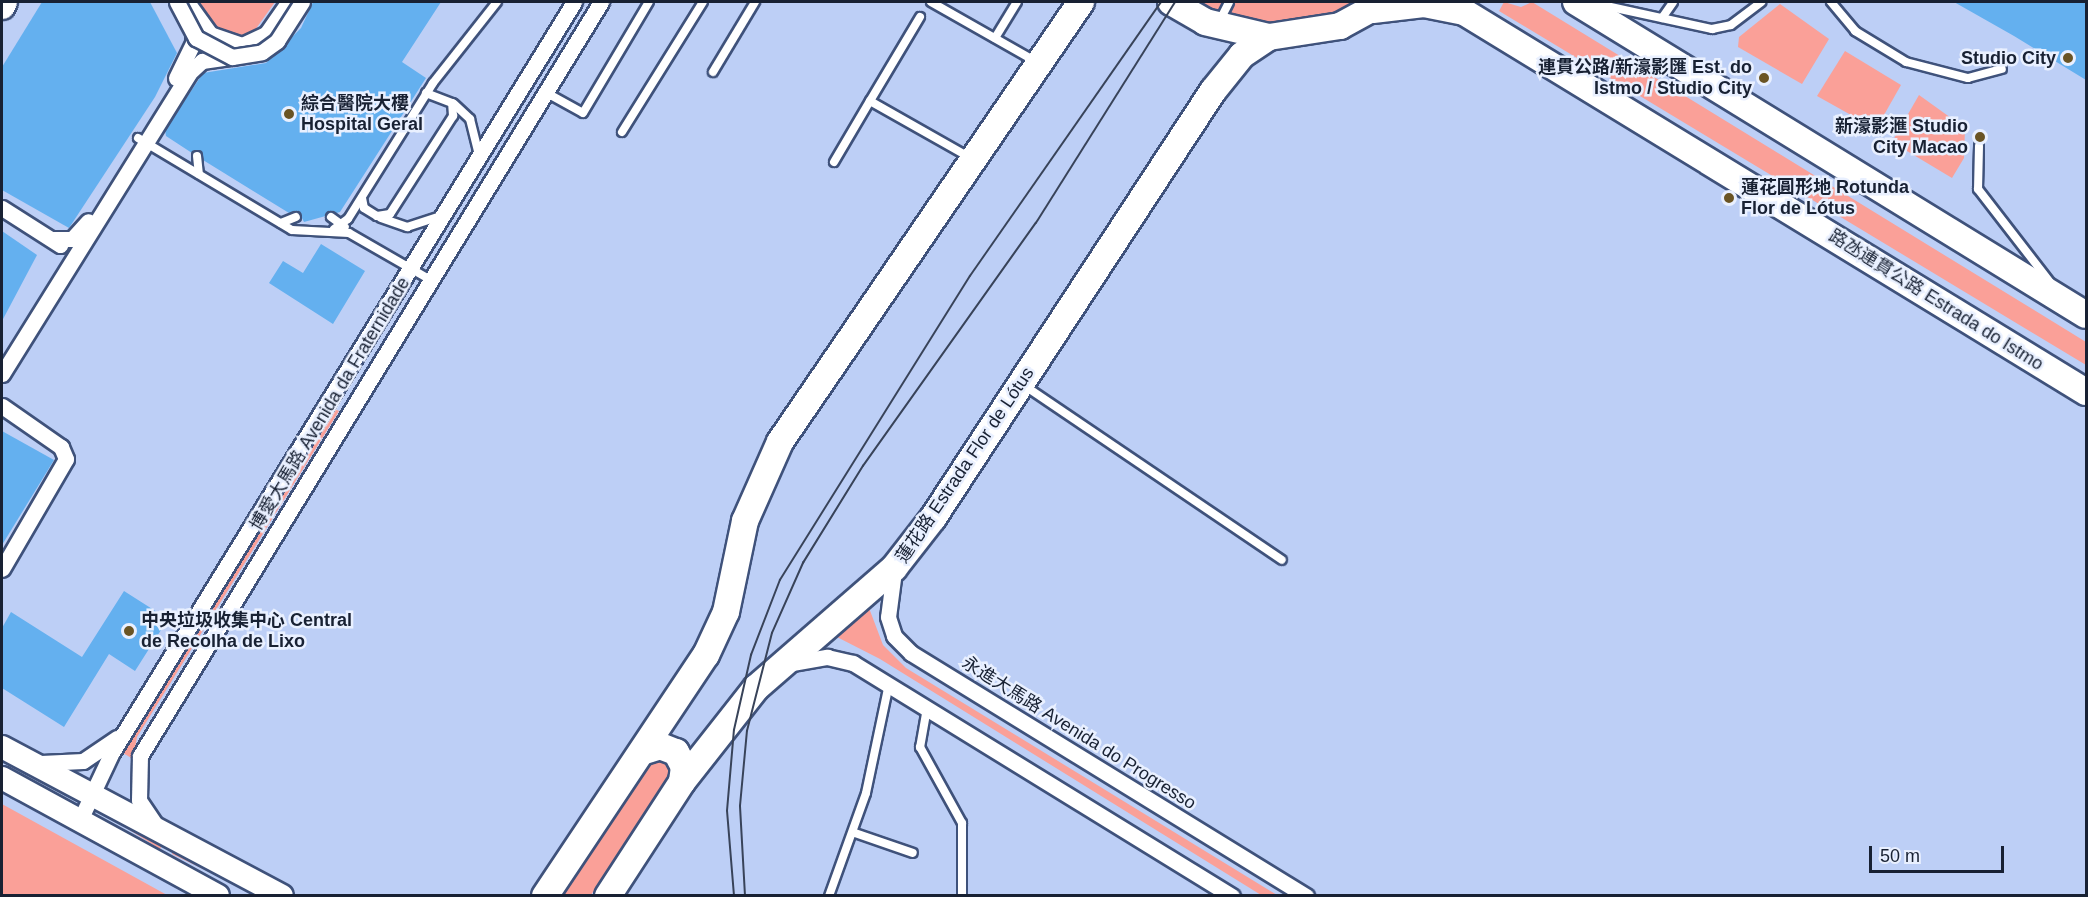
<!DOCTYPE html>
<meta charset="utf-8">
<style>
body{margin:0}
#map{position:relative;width:2088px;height:897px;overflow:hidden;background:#bdcff6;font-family:Helvetica,"Noto Sans SC",sans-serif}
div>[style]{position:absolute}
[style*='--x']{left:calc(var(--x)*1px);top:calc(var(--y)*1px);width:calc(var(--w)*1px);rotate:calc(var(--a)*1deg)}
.green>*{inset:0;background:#faa098}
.building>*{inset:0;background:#64b0ef}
.roads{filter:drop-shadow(2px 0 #3f527b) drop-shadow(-2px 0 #3f527b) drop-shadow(0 2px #3f527b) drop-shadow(0 -2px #3f527b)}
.lane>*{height:8px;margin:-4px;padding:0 4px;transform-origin:4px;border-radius:4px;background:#fff}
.street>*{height:15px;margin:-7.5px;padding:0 7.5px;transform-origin:7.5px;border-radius:7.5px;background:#fff}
.secondary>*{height:22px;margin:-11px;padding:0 11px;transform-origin:11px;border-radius:11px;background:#fff}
.primary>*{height:26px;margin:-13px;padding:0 13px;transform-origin:13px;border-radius:13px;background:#fff}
.tram>*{height:1.5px;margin:-0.75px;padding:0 0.75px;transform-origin:0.75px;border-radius:0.75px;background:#384359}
.bridges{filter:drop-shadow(2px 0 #3f527b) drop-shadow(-2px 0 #3f527b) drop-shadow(0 2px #3f527b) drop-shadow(0 -2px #3f527b)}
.street-bridge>*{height:15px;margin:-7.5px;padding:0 7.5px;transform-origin:7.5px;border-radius:7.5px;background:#fff}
.dots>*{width:16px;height:16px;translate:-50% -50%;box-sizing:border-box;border:3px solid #e9f0ff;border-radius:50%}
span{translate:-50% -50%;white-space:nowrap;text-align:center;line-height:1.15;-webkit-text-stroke:5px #e9f0ff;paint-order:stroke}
.poi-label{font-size:18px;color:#182133;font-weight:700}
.right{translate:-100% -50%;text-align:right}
.left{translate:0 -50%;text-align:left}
.street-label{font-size:18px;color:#182133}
.frame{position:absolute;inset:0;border:3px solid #182133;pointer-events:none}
.scale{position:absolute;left:1869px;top:846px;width:135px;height:27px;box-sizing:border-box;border:3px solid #182133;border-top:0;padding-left:8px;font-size:18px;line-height:21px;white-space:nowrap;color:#182133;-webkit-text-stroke:4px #e9f0ff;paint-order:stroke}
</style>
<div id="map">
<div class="green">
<div style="clip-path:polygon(195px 2px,275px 2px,255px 30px,244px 35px,227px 35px,209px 25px)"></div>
<div style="clip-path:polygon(1189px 2px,1366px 2px,1292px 26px,1237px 22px)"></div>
<div style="clip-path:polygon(1504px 2px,1521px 7px,1532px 2px,2086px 342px,2086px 365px,1499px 11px)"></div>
<div style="clip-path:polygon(1780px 4px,1829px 39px,1802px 84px,1738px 47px,1739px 37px)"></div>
<div style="clip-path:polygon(1845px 51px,1901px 85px,1876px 129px,1817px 96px)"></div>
<div style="clip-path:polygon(1919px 95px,1965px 128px,1964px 158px,1952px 178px,1892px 142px)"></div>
<div style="clip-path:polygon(335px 409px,339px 411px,137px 737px,133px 759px,123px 753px)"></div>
<div style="clip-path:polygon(869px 608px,883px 645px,906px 668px,1277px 895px,1261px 895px,880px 659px,833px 635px)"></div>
<div style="clip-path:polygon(664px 755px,673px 769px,591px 895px,563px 896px,654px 758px)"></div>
<div style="clip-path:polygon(2px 804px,167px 895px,2px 895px)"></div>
<div style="clip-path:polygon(99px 811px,163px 844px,160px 849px)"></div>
<div style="clip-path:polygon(173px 850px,257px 895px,172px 854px)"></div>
</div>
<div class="building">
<div style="clip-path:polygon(42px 2px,150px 2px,177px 53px,155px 97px,69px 228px,2px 190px,2px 67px)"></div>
<div style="clip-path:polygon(313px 2px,441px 2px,402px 62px,426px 78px,340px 212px,304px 222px,299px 212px,289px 213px,203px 160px,200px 151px,192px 153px,166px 136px,165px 130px,203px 73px,266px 63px,301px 28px)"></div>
<div style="clip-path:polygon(1954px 2px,2086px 2px,2086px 80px,2014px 36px)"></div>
<div style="clip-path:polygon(2px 231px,37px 255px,2px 321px)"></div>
<div style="clip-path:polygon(321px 244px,365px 271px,333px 324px,269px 283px,283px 261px,303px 273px)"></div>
<div style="clip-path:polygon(2px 431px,54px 460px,2px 545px)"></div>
<div style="clip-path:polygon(124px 591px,168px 619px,135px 671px,109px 654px,64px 727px,2px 688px,2px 628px,11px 612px,82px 657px)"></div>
</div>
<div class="roads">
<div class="lane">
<div style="--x:931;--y:2;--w:120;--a:29.6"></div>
<div style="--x:1831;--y:2;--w:38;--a:50"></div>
<div style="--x:1855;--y:31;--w:60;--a:31.3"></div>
<div style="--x:1906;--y:62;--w:64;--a:14.5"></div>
<div style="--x:1968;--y:78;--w:35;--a:-15"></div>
<div style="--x:1597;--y:4;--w:118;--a:12.3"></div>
<div style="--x:1712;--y:29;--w:19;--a:-12"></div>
<div style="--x:1731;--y:25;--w:38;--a:-37"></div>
<div style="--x:920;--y:17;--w:98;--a:120.8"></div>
<div style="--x:870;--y:101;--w:114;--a:29.5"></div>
<div style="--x:1662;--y:18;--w:19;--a:-55"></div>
<div style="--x:1219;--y:22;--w:22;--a:-63"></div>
<div style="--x:995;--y:38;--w:42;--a:-58.6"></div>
<div style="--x:713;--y:72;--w:82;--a:-59"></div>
<div style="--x:545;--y:92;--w:43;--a:28.9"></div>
<div style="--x:583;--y:113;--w:129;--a:-59.3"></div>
<div style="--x:454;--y:104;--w:22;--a:43"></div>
<div style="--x:470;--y:119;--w:34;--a:76"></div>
<div style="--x:622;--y:132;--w:153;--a:-58.1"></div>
<div style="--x:138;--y:138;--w:179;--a:30.9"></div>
<div style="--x:292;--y:230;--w:57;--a:3"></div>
<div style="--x:349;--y:233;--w:92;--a:29.9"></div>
<div style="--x:1979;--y:146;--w:43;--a:91.3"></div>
<div style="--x:1978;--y:189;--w:118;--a:52.3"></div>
<div style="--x:197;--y:156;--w:18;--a:84"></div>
<div style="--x:834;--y:162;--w:71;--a:-59.5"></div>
<div style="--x:362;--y:198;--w:10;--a:79"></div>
<div style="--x:364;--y:208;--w:15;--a:32"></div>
<div style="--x:377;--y:216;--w:13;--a:-9"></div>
<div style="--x:390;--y:214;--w:117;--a:-57.3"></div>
<div style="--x:453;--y:116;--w:13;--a:-94"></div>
<div style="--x:452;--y:103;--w:28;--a:-159"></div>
<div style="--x:331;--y:217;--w:17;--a:36"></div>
<div style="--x:381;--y:218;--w:28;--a:19"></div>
<div style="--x:407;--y:227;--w:33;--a:-18"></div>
<div style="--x:281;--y:223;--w:16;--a:-22"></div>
<div style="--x:334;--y:229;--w:17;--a:-36"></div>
<div style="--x:348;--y:219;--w:160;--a:-58"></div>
<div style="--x:433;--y:83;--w:103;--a:-51.7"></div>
<div style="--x:1025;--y:386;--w:310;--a:34.1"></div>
<div style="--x:927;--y:708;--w:40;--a:100"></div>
<div style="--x:920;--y:747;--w:87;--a:61.1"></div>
<div style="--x:962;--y:823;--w:73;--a:90"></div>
<div style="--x:855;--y:833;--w:61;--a:19"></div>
<div style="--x:829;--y:896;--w:109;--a:-70.2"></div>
<div style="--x:866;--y:793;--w:111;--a:-78.1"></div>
</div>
<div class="street">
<div style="--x:187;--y:2;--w:39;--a:54"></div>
<div style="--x:210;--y:34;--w:34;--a:19"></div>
<div style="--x:242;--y:45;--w:26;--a:-25"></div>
<div style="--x:266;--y:34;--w:39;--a:-55"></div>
<div style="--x:176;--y:78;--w:39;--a:-64"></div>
<div style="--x:193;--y:43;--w:27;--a:-88"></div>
<div style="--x:2;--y:208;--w:69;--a:32.5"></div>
<div style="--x:52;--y:239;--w:20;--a:0"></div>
<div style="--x:72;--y:239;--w:24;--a:-48"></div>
<div style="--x:2;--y:374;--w:354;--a:-58.1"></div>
<div style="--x:189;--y:73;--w:18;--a:-43"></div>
<div style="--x:202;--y:61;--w:30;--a:-8"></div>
<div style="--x:2;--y:406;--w:72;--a:34.8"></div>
<div style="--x:61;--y:447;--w:13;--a:67"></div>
<div style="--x:66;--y:459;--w:127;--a:120.2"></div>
<div style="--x:894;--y:571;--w:46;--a:97.4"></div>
<div style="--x:888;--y:617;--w:20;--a:72"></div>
<div style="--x:894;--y:636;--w:24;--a:45"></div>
<div style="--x:911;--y:653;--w:464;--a:31.6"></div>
<div style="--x:792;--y:663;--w:36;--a:-10"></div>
<div style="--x:827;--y:657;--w:27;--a:13"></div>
<div style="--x:853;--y:663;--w:445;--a:31.6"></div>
<div style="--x:41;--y:763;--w:42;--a:-2.7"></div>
<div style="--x:83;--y:761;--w:41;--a:-34.1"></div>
<div style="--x:80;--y:820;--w:73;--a:-64.8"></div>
<div style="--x:111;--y:754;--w:883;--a:-58.38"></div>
<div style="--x:157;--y:827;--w:32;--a:-124"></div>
<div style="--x:139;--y:800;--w:44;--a:-88.7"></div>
<div style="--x:140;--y:756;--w:884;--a:-58.56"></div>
</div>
<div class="secondary">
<div style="--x:2;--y:747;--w:317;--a:28"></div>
<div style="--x:2;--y:778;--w:246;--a:28.6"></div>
</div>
<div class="primary">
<div style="--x:1171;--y:2;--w:39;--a:30"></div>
<div style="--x:1205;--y:22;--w:66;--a:13.2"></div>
<div style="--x:1269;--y:37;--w:72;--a:-8.8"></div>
<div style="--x:1340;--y:26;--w:50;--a:-28.6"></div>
<div style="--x:1576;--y:2;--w:598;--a:31.54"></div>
<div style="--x:2;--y:6;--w:4;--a:-63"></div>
<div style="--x:1373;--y:10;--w:51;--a:-6.7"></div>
<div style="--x:1424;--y:4;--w:41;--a:11.3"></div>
<div style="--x:1464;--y:12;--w:729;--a:31.42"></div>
<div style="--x:645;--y:751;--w:16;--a:-18"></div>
<div style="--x:660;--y:746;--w:17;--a:21"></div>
<div style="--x:676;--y:752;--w:17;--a:62"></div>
<div style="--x:684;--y:767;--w:15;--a:98"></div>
<div style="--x:545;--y:896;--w:290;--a:-56.3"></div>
<div style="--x:706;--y:655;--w:47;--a:-65.1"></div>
<div style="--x:726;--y:612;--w:93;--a:-78.2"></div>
<div style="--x:745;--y:521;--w:86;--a:-66.1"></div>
<div style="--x:780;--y:442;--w:533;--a:-55.62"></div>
<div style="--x:608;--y:896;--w:136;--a:-57"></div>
<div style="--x:682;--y:782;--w:120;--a:-51.8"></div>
<div style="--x:756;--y:688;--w:183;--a:-41"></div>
<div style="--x:894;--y:568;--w:63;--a:-52"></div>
<div style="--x:933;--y:518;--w:511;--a:-56.75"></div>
<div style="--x:1213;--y:91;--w:46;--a:-51.1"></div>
<div style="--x:1242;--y:55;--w:32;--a:-34"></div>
</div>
</div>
<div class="tram">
<div style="--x:734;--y:896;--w:85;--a:-94.7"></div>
<div style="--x:727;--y:811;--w:81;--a:-85.1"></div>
<div style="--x:734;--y:730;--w:77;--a:-77.2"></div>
<div style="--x:751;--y:655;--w:80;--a:-68.9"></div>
<div style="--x:780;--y:580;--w:358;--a:-58"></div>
<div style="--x:970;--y:276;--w:334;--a:-55.1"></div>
<div style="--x:745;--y:896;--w:90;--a:-93.2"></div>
<div style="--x:740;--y:806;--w:75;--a:-84.7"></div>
<div style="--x:747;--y:731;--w:101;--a:-75.7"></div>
<div style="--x:772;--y:633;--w:77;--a:-66.1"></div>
<div style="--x:803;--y:563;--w:114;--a:-58.3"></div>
<div style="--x:863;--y:466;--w:298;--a:-54.6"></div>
<div style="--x:1036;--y:223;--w:261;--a:-57.8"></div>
</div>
<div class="bridges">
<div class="street-bridge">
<div style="--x:177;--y:2;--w:41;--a:62.2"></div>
<div style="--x:196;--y:38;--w:41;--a:27.8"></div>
<div style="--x:232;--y:57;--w:30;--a:-9"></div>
<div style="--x:262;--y:52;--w:19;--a:-36"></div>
<div style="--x:277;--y:41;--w:46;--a:-57.3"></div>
</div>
</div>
<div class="dots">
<div style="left:2068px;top:58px;background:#6a5424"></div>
<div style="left:1764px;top:78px;background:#6a5424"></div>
<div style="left:289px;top:114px;background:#6a5424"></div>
<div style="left:1980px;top:137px;background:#6a5424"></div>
<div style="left:1729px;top:198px;background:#6a5424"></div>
<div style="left:129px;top:631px;background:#6a5424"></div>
</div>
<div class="poi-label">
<span class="right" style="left:2056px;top:58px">Studio City</span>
<span class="right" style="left:1752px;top:78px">連貫公路/新濠影匯 Est. do<br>Istmo / Studio City</span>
<span class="left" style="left:301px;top:114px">綜合醫院大樓<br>Hospital Geral</span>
<span class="right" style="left:1968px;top:137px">新濠影滙 Studio<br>City Macao</span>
<span class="left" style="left:1741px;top:198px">蓮花圓形地 Rotunda<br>Flor de Lótus</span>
<span class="left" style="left:141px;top:631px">中央垃圾收集中心 Central<br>de Recolha de Lixo</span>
</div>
<div class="street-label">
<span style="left:1936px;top:300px;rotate:32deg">路氹連貫公路 Estrada do Istmo</span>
<span style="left:330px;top:404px;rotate:-59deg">博愛大馬路 Avenida da Fraternidade</span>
<span style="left:965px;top:465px;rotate:-56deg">蓮花路 Estrada Flor de Lótus</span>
<span style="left:1079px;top:733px;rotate:32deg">永進大馬路 Avenida do Progresso</span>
</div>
<div class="frame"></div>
<div class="scale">50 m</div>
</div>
